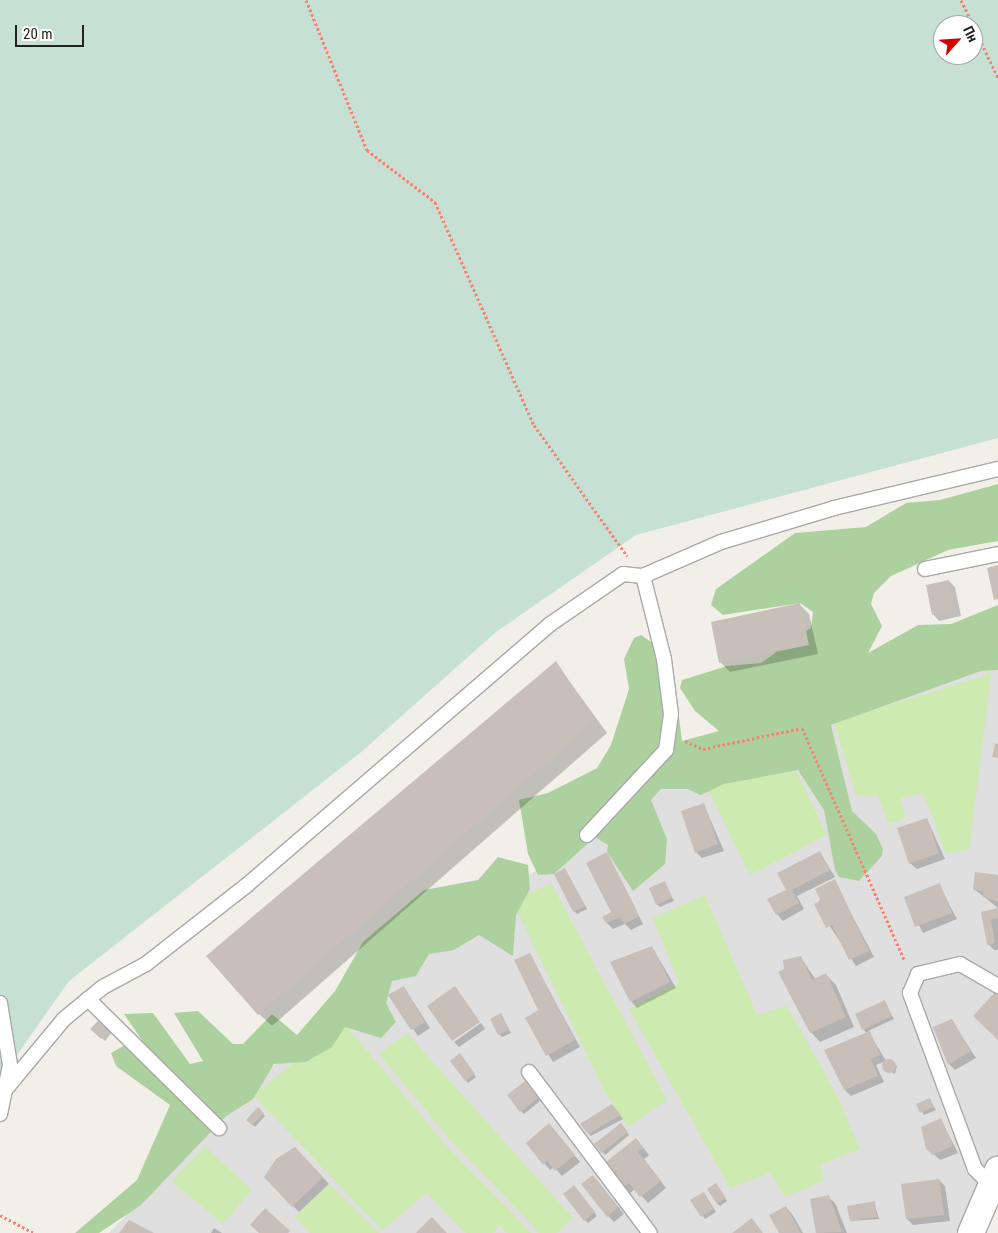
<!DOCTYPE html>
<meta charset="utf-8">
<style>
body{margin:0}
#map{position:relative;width:998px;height:1233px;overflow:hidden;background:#f2efe9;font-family:"Roboto Condensed",sans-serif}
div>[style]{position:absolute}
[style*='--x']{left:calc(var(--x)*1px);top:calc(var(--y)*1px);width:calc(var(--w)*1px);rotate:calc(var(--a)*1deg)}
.residential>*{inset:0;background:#e0dfdf}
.grass>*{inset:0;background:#cdebb0}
.forest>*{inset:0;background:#add19e}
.wetland>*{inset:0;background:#c6e0d4}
.shadow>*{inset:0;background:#0003}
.building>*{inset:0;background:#c7bfb8}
.round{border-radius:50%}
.path>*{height:3px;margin-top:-1.5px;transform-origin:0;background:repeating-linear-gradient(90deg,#fa8072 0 2.5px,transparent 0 5px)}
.roads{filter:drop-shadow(1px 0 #a9a9a9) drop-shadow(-1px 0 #a9a9a9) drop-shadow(0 1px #a9a9a9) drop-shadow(0 -1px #a9a9a9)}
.lane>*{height:14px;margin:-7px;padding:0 7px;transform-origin:7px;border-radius:7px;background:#fff}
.street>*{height:26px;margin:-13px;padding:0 13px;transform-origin:13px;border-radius:13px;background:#fff}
span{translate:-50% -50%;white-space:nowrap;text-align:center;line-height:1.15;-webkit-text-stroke:4.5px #fff;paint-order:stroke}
.north{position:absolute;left:933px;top:15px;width:50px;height:50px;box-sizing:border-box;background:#fff;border:1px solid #a7a7a7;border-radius:50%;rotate:64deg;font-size:14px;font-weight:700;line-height:20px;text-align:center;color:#222}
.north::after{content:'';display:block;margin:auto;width:18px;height:22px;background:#d40000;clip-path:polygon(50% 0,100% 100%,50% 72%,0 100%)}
.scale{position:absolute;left:15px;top:25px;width:69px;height:22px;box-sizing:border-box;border:2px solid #222;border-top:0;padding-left:6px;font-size:15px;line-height:18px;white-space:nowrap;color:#222;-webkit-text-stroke:4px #fff;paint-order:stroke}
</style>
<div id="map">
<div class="residential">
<div style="clip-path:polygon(998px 655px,998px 1170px,971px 1233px,109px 1233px,262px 1075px,451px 925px,573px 847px,685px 756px)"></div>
</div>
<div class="grass">
<div style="clip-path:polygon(991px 674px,969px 849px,946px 854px,923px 793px,900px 799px,906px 817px,889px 824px,878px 796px,856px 795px,834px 722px)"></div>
<div style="clip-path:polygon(781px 759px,792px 762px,827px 835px,750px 875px,709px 791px)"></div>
<div style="clip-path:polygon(551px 883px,667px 1100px,628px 1127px,605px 1092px,512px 901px)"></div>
<div style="clip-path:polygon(705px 895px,757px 1015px,787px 1006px,838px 1097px,860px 1149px,821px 1164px,824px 1181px,785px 1197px,770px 1173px,730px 1188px,629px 1009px,679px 983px,653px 918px)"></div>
<div style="clip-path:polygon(344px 1023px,446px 1145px,532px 1233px,507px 1233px,500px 1226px,493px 1233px,465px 1233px,427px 1193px,382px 1230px,253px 1095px)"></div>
<div style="clip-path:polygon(407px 1033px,573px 1218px,556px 1233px,539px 1233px,450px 1140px,379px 1054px)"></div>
<div style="clip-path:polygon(205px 1146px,252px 1190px,223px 1224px,171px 1181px)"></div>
<div style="clip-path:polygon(330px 1184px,379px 1233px,310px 1233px,294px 1217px)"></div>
</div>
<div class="forest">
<div style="clip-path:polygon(998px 484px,998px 541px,948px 550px,891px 576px,874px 593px,871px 604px,882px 626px,868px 653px,918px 625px,951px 624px,998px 605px,998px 670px,981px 671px,831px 725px,852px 811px,876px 834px,883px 849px,882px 856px,859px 881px,839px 877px,835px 870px,824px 810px,798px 770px,724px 784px,701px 795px,687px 789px,661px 789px,651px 800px,667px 839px,665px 864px,633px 891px,607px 852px,608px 845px,595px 837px,554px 874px,538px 875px,528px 854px,519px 800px,548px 793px,597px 768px,611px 745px,629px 689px,624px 659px,634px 638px,641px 635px,654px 644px,678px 709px,682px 741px,719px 731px,695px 711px,680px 688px,682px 680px,727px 666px,761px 663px,775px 653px,782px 639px,797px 637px,811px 628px,813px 612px,800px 603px,723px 615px,711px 605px,716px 589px,795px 533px,866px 527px,906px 503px,940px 500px)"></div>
<div style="clip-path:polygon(498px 857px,528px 865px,530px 889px,516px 915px,513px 956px,479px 935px,454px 950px,429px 954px,416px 976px,392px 981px,386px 1003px,396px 1022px,381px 1038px,345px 1027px,332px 1047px,306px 1062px,274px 1064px,253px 1099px,226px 1116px,141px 1205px,99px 1233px,75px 1233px,137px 1180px,170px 1105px,116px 1066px,111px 1053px,125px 1045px,144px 1043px,124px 1014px,153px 1013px,190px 1064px,203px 1061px,174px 1013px,198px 1011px,233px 1044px,243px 1044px,272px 1014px,297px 1035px,335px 991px,363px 942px,424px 890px,478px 880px)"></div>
</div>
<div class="wetland">
<div style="clip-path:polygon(evenodd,0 0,998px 0,998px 438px,636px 535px,496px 632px,360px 753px,69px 981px,0 1079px,0 0,943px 25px,973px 25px,973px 55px,943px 55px,943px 25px)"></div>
</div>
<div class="shadow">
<div style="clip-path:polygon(949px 581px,955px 587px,961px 616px,939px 621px,933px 614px)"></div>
<div style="clip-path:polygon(800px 605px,809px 614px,818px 654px,730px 672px,721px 663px)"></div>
<div style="clip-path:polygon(556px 663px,607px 733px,272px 1026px,259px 1014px)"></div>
<div style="clip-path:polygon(704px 805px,724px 851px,702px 858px,696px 852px)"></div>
<div style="clip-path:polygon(927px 819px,945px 859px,917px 869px,910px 863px)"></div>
<div style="clip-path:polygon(820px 853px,835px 877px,797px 896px,804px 909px,783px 921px,777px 914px,788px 890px)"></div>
<div style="clip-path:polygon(607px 854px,643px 924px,631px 930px,625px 924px,613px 929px,607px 923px,613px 913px)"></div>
<div style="clip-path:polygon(565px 869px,587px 909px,577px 914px,574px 911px)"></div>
<div style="clip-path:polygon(998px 877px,998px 908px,974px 889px)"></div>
<div style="clip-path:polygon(834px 881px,874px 957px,856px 966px,816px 905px)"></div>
<div style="clip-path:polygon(665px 883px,674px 901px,660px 907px,657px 904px)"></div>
<div style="clip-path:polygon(939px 885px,957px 919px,923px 933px,905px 898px)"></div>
<div style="clip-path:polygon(998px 910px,998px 950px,994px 950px,988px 944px,982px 913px)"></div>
<div style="clip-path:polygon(652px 947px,676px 988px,637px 1008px,631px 1001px)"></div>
<div style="clip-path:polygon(529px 954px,580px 1047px,553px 1062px,526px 1018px,540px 1011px)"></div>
<div style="clip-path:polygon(801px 958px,816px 980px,826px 975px,836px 985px,854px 1027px,820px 1042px,811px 1032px)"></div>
<div style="clip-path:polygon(404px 987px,430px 1028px,418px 1036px,390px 995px)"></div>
<div style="clip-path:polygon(884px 1002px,894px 1019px,868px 1031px,886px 1061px,876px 1065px,884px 1082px,851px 1096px,845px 1090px,867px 1033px,863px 1029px)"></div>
<div style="clip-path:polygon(501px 1014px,511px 1033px,502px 1037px,499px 1034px)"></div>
<div style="clip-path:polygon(100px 1020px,112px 1032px,105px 1041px,92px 1029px)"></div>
<div style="clip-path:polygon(952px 1021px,976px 1058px,955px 1070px,949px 1064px)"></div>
<div style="clip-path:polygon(481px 1023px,485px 1029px,459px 1047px,454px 1042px)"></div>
<div style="clip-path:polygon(462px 1058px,476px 1077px,468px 1083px,466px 1080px)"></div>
<div style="clip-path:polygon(887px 1061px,897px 1066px,895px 1074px,884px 1068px)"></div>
<div style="clip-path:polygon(527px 1086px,540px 1101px,524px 1114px,521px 1111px)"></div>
<div style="clip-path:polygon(929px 1099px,936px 1110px,924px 1115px,918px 1104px)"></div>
<div style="clip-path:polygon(258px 1109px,265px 1116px,255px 1127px,248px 1120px)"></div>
<div style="clip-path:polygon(615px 1109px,623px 1119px,591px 1136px,589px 1134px)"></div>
<div style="clip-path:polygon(941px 1120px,958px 1153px,940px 1160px,927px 1148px)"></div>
<div style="clip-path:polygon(549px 1125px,580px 1162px,562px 1176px,554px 1167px,550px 1170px,528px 1144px)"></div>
<div style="clip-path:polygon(623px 1127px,629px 1135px,605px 1155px,596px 1144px)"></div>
<div style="clip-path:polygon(642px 1146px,649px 1155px,644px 1159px,666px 1188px,648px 1203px,635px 1189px,630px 1193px,624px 1186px,608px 1162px)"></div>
<div style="clip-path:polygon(295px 1148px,329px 1184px,299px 1212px,265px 1177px)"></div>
<div style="clip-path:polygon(939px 1180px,945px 1186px,950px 1221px,913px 1225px,907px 1219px)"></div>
<div style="clip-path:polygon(599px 1183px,624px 1214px,614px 1222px,608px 1216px)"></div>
<div style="clip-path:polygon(719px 1188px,727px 1201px,720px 1206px,717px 1203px)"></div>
<div style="clip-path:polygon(576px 1190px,597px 1216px,588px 1223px,585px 1220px)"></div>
<div style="clip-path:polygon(706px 1196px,716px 1212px,705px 1219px,692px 1201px)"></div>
<div style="clip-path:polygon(828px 1197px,835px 1203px,847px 1233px,818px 1233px,812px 1200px)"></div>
<div style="clip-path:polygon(874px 1202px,879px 1219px,851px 1221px)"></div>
<div style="clip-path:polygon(786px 1207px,792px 1214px,803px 1233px,780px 1233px)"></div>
<div style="clip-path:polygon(214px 1228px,222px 1233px,211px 1233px)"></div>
</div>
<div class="building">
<div style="clip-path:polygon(998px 565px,998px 599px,994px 600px,987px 568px)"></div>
<div style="clip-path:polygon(949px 580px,956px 610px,932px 615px,926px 585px)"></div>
<div style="clip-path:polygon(800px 603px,809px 645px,719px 663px,711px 622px)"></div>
<div style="clip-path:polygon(556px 661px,595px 720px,258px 1015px,206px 956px)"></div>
<div style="clip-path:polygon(995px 743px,998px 744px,998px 758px,992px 757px)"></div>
<div style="clip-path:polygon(704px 803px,718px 844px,695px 853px,681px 811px)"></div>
<div style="clip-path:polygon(927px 818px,939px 853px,909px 864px,897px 828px)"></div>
<div style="clip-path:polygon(820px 851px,830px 870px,792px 890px,799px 903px,776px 915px,767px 899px,786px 890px,777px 873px)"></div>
<div style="clip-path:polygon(607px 852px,636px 909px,638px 917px,624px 924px,620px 917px,606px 923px,602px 917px,611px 912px,586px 863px)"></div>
<div style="clip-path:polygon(565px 868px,585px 906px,573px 912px,554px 874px)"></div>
<div style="clip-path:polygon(975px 872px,998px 875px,998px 902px,983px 897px,984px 891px,973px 890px)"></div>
<div style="clip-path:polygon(835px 879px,869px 951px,849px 960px,832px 925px,826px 928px,814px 904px,821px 901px,815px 889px)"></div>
<div style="clip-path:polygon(665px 881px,672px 898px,656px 905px,649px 888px)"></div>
<div style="clip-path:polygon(940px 883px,952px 913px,915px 927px,904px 897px)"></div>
<div style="clip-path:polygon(998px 908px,998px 918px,991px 919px,995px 943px,987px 945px,981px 912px)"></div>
<div style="clip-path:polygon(652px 946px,670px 982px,630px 1002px,610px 962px)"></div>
<div style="clip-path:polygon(530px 953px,575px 1040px,546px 1056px,525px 1018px,538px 1010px,514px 960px)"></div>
<div style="clip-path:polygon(801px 956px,812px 980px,826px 973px,846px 1017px,810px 1033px,778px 972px,784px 969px,783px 960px)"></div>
<div style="clip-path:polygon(404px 986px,425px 1022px,411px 1030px,388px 995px)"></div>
<div style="clip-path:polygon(455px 986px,480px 1022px,452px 1041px,427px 1006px)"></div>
<div style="clip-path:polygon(995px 992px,998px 994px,998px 1040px,973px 1016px)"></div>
<div style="clip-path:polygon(885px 1000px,892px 1016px,862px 1030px,855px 1014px)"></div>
<div style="clip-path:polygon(501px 1013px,509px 1030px,498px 1035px,490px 1019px)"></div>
<div style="clip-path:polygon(100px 1019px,111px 1029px,101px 1039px,90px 1029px)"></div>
<div style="clip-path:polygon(952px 1019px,971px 1051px,948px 1065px,933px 1027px)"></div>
<div style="clip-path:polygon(870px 1031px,880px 1055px,871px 1059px,878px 1076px,844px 1090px,824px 1050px)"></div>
<div style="clip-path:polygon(460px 1053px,475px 1074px,465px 1081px,450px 1061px)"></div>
<div class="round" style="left:882px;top:1059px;width:14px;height:14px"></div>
<div style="clip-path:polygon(525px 1081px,538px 1098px,520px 1112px,507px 1095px)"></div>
<div style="clip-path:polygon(930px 1098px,934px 1107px,920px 1113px,916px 1104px)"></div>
<div style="clip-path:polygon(612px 1104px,621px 1115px,588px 1134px,580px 1124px)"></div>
<div style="clip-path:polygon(258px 1107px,264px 1113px,252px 1125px,246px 1120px)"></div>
<div style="clip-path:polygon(941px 1118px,953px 1146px,933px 1155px,926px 1149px,921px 1127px)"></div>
<div style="clip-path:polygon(549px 1123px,575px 1155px,555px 1171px,547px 1161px,543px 1165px,526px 1143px)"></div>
<div style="clip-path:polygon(621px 1123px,628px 1132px,601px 1153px,594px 1144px)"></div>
<div style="clip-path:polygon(636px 1138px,644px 1148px,638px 1152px,661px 1181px,640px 1197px,629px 1183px,623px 1187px,613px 1175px,619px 1170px,614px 1172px,606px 1162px)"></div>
<div style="clip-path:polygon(295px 1147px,323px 1177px,292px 1207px,264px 1177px,276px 1159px)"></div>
<div style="clip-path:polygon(593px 1175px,618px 1207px,607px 1217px,581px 1184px)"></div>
<div style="clip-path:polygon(939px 1179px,944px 1215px,906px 1219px,901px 1184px)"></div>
<div style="clip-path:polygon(716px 1183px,726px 1198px,717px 1204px,707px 1189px)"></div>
<div style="clip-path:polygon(574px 1185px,595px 1212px,584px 1221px,563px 1194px)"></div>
<div style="clip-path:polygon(704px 1192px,714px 1209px,701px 1217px,690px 1200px)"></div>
<div style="clip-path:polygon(829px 1195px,842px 1232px,816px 1233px,810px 1199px)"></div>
<div style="clip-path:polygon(875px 1201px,877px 1217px,850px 1221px,847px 1206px)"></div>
<div style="clip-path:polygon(786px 1206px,801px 1233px,779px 1233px,769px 1215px)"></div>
<div style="clip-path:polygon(265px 1208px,290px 1231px,288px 1233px,259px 1233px,250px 1225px)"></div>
<div style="clip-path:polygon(432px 1217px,447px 1233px,416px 1233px)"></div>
<div style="clip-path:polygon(752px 1218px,763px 1233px,732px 1233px)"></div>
<div style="clip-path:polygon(129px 1220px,154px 1233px,119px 1233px)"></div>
</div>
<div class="path">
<div style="--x:306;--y:0;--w:162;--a:67.9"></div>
<div style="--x:367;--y:150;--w:86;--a:37.4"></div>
<div style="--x:435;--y:202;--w:244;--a:66.1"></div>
<div style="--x:534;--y:425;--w:161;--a:54.6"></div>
<div style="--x:961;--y:0;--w:28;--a:64"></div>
<div style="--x:973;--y:25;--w:59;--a:64.7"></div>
<div style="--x:685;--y:741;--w:20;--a:24"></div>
<div style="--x:703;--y:749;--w:101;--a:-12"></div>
<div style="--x:802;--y:728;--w:255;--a:66.2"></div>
<div style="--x:0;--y:1215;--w:38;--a:28"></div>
</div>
<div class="roads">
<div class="lane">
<div style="--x:925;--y:569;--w:75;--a:-11.6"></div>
<div style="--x:587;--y:835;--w:116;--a:-47.1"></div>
<div style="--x:666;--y:750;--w:36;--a:-82"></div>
<div style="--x:671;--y:714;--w:55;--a:-97.3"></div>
<div style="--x:664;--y:659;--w:86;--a:-104.2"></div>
<div style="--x:88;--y:999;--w:184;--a:44.6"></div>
<div style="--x:0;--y:1003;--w:63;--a:80.8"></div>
<div style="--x:10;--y:1065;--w:50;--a:101.5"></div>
<div style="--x:529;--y:1072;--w:201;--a:53.1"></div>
<div style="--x:5;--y:1090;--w:92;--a:-50.3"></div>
<div style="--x:64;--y:1019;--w:50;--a:-39.4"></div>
<div style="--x:103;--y:987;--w:49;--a:-28.1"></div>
<div style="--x:146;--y:964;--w:128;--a:-38"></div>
<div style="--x:247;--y:885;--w:399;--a:-40.7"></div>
<div style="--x:549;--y:625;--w:90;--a:-34.6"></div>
<div style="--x:623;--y:574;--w:20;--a:6"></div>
<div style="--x:643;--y:576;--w:85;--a:-23.6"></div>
<div style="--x:721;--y:542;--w:118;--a:-16.7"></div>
<div style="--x:834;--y:508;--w:169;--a:-13.4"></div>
<div style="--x:992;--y:1186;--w:24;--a:-135"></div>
<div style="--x:975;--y:1169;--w:188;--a:-110.3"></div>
<div style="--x:910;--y:993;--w:21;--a:-67"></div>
<div style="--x:918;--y:974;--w:43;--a:-13.4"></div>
<div style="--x:960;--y:964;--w:44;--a:30.1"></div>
</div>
<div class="street">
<div style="--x:971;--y:1233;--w:69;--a:-66.8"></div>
</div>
</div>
<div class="north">Пн</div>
<div class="scale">20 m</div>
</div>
